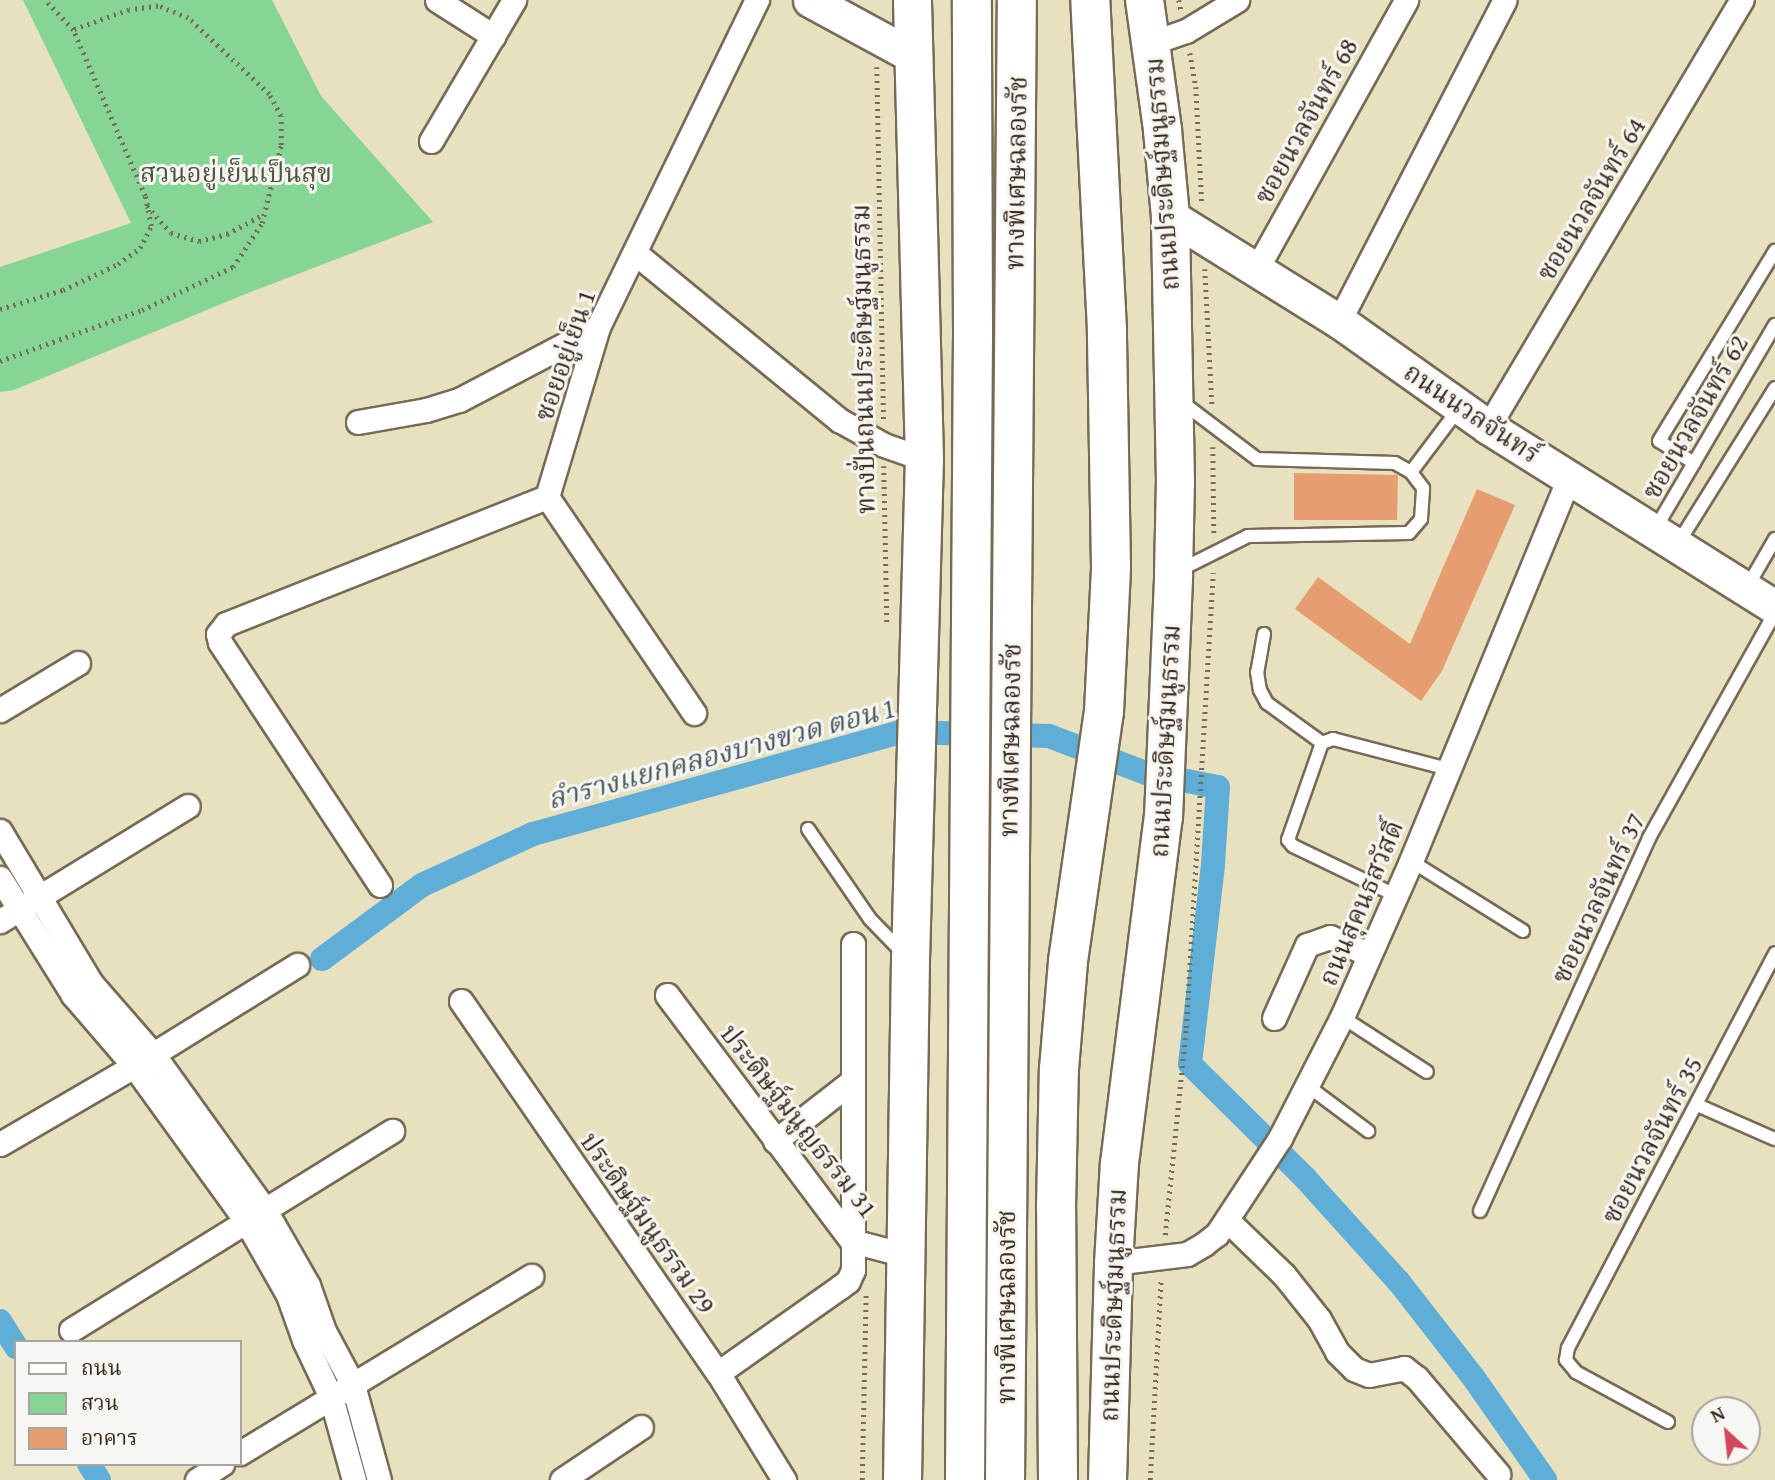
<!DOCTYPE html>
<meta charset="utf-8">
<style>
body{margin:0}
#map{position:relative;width:1775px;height:1480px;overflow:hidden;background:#e7e1bf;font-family:"Gentium Book Plus","Noto Serif Thai",serif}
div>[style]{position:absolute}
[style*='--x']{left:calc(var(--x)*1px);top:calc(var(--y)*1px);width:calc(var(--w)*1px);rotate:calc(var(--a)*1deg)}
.green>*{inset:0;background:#85d594}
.canal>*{height:24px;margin:-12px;padding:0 12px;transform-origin:12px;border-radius:12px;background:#5eaed8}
.building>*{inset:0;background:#e69e71}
.path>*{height:4.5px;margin-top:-2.25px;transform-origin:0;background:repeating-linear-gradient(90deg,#776a56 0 2px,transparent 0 7px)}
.roads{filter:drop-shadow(2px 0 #776a56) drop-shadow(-2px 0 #776a56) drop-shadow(0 2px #776a56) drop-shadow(0 -2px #776a56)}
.lane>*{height:12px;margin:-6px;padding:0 6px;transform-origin:6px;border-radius:6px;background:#fff}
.street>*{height:23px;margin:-11.5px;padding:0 11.5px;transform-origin:11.5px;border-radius:11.5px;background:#fff}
.secondary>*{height:33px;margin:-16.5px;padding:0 16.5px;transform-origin:16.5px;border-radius:16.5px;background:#fff}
.primary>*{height:37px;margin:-18.5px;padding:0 18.5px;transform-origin:18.5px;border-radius:18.5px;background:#fff}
.highway>*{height:38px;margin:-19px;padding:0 19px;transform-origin:19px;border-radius:19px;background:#fff}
span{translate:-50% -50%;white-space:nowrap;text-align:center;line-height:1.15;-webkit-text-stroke:6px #f6f6f2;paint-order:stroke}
.street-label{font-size:26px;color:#3b2a1e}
.park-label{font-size:26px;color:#4e553c}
.water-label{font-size:28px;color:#47585f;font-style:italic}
.legend{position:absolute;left:14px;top:1340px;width:228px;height:126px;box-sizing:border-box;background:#f6f6f2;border:2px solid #aba49d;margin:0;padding:9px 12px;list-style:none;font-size:21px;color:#3b2a1e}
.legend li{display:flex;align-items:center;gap:14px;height:35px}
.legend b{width:35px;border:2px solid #aba49d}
.north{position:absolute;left:1691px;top:1396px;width:70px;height:70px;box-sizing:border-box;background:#f6f6f2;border:2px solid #aba49d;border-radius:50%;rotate:333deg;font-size:19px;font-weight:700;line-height:28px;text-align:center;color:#3b2a1e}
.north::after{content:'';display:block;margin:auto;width:24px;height:32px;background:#d1495b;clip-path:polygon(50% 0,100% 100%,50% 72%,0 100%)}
</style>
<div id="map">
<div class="green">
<div style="clip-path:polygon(23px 0,272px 0,321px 96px,433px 222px,243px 295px,14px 390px,0 392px,0 267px,131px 223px)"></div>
</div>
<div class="canal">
<div style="--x:322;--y:959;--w:124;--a:-36.5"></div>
<div style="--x:422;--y:885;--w:122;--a:-24.7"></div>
<div style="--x:533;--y:834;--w:381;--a:-15.5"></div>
<div style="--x:900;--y:732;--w:149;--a:1.5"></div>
<div style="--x:1049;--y:736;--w:104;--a:20.9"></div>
<div style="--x:1146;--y:773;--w:73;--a:11"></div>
<div style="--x:1218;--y:787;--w:78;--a:93.7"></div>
<div style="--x:1213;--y:865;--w:200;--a:96.6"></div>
<div style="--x:1190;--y:1064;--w:162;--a:44.7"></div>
<div style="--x:1305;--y:1178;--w:140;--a:47.9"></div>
<div style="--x:1399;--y:1282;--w:120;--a:52.1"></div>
<div style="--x:1473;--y:1377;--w:126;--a:55"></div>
<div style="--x:0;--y:1321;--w:31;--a:58"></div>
<div style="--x:89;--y:1464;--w:19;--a:58"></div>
</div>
<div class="building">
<div style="clip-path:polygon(1294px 473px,1398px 475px,1397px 520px,1294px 520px)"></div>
<div style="clip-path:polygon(1477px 489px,1515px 505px,1442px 671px,1421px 701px,1295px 609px,1318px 577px,1410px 644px)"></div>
</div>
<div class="path">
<div style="--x:1179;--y:0;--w:10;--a:79"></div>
<div style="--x:1190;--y:53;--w:35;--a:80"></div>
<div style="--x:1196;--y:87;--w:117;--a:87.1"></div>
<div style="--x:877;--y:67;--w:352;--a:88.9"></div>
<div style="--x:147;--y:206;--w:36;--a:48"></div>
<div style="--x:171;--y:233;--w:29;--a:16"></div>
<div style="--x:199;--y:241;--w:29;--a:-14"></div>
<div style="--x:227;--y:234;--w:42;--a:-28.4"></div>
<div style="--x:1205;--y:269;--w:135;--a:87"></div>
<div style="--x:0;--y:309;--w:66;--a:-16.8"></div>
<div style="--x:63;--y:290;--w:61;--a:-25.3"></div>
<div style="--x:118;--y:264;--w:27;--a:-36"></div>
<div style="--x:140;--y:248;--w:25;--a:-63"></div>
<div style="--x:151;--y:226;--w:31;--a:-101"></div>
<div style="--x:145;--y:196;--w:181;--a:-113.4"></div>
<div style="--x:73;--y:30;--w:41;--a:-133"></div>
<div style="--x:0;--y:361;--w:151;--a:-19.8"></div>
<div style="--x:142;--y:310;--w:101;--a:-25.3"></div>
<div style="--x:233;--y:267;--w:53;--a:-56.6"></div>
<div style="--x:262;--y:223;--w:80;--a:-76.3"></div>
<div style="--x:281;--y:145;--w:29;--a:-90"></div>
<div style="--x:281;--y:116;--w:25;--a:-119"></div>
<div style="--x:269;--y:94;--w:111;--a:-136.8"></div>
<div style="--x:188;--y:18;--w:32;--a:-158"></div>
<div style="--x:158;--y:6;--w:29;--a:172"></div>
<div style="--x:129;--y:10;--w:59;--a:160.3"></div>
<div style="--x:1213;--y:447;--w:86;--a:89.3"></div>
<div style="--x:884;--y:466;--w:160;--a:88.9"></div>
<div style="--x:1165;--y:1235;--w:208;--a:-84.2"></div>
<div style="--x:1186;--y:1028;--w:456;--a:-86.6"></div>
<div style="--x:862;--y:1480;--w:185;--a:-88.8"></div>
<div style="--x:1150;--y:1480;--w:202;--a:-86.9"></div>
</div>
<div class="roads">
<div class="lane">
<div style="--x:1694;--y:463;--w:41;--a:-147.8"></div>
<div style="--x:1659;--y:441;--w:223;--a:-58.6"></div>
<div style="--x:1411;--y:472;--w:81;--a:-53"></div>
<div style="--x:1654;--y:531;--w:239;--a:-59.6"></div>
<div style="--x:1677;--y:545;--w:185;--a:-58"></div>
<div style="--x:1178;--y:571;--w:78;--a:-26.6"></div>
<div style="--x:1248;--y:536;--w:161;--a:-1.1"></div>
<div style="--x:1409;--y:533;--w:18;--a:-49"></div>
<div style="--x:1421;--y:519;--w:31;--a:-86"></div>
<div style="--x:1423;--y:488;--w:20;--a:-127"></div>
<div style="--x:1411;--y:472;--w:18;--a:-151"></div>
<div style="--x:1395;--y:463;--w:138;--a:-178.3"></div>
<div style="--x:1257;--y:459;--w:98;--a:-142.9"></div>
<div style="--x:1746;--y:589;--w:58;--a:-59.9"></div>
<div style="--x:1264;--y:634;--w:39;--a:100"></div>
<div style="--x:1257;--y:672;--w:18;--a:81"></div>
<div style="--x:1260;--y:690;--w:15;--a:62"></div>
<div style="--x:1267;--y:703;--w:68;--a:36"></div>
<div style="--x:808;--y:829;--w:109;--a:55.4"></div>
<div style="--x:870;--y:919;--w:47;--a:45.9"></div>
<div style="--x:1411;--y:861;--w:132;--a:32"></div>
<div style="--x:1395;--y:895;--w:113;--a:-154.3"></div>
<div style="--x:1293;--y:846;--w:8;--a:-130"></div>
<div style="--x:1288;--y:840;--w:103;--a:-70.7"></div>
<div style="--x:1322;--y:743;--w:12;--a:-20"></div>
<div style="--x:1333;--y:739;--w:119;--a:14.6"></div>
<div style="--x:1342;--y:1017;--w:101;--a:32.9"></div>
<div style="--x:1309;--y:1087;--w:74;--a:36.7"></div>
<div style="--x:1697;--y:1105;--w:85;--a:23.6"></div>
<div style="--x:1480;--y:1211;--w:409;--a:-65.6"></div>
<div style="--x:1649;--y:838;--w:258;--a:-60.8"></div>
<div style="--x:1668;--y:1422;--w:105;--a:-151.5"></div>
<div style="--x:1576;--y:1372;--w:16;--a:-130"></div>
<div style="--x:1566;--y:1360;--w:12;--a:-81"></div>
<div style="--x:1568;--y:1348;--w:446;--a:-62.3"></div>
</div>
<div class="street">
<div style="--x:437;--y:0;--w:67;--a:32.7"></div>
<div style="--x:1151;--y:43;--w:37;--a:-19"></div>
<div style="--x:1186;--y:31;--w:60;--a:-31.3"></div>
<div style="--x:431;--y:141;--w:164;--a:-59.5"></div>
<div style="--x:635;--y:253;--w:264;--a:39.3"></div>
<div style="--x:839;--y:420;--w:51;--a:29.1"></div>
<div style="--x:884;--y:445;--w:42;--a:19.3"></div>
<div style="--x:1256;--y:270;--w:309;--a:-60.9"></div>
<div style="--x:1339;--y:321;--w:361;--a:-62.7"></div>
<div style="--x:358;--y:422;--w:69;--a:-10"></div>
<div style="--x:426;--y:410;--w:34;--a:-17"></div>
<div style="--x:459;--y:400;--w:157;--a:-27.7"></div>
<div style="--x:1488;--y:427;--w:497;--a:-59.3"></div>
<div style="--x:0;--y:710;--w:91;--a:-31.1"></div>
<div style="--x:694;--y:713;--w:261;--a:-124.2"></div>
<div style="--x:547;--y:497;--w:177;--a:-73.3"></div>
<div style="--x:598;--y:327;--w:364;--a:-64.1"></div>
<div style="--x:0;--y:831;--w:177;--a:59.1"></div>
<div style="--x:91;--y:983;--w:94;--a:48.9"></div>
<div style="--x:153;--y:1054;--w:192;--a:54.3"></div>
<div style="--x:265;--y:1210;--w:86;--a:60.2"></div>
<div style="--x:308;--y:1285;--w:49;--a:70.8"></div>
<div style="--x:324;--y:1331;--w:61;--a:61.8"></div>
<div style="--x:353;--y:1385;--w:98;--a:74.7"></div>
<div style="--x:0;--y:878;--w:138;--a:58"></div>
<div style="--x:73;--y:995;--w:94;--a:49.3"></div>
<div style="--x:134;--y:1066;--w:191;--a:54.1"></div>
<div style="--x:246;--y:1221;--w:85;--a:60.4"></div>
<div style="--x:288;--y:1295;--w:48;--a:70.4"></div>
<div style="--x:304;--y:1340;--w:63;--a:64.7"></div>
<div style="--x:331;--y:1397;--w:86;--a:74.5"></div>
<div style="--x:380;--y:885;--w:291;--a:-123.4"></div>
<div style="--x:220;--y:642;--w:8;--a:-104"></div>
<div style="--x:218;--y:634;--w:13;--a:-51"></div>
<div style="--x:226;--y:624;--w:345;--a:-21.6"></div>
<div style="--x:0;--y:921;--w:220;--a:-31.5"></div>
<div style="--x:667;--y:995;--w:308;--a:53.1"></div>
<div style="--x:852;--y:1241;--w:55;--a:14.8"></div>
<div style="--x:461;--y:1001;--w:452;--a:55.4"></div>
<div style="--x:718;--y:1373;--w:126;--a:58.3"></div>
<div style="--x:1274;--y:1018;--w:80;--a:-65.7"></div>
<div style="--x:1307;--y:945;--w:24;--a:-19"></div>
<div style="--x:1330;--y:937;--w:42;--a:24.1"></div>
<div style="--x:775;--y:1141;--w:96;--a:-37.8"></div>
<div style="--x:0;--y:1144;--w:155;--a:-30.2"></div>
<div style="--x:134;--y:1066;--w:192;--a:-31.8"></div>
<div style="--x:1227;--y:1220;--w:79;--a:44"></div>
<div style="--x:1284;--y:1275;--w:56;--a:51.5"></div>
<div style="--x:1319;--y:1319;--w:38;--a:61"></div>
<div style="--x:1337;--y:1352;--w:24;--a:45"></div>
<div style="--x:1354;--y:1369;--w:16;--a:22"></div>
<div style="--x:1369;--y:1375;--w:36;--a:-11"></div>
<div style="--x:1404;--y:1368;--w:16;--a:38"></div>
<div style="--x:1417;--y:1378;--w:126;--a:49.8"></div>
<div style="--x:1113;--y:1263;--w:75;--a:-6.9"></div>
<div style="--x:1187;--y:1254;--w:20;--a:-30"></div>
<div style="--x:1204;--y:1244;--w:16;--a:-38"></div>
<div style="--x:1217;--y:1234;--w:115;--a:-56.7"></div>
<div style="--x:1280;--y:1138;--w:136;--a:-62.9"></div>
<div style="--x:1342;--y:1017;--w:171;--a:-66.1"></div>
<div style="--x:1411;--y:861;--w:414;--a:-67.6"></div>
<div style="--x:71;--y:1330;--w:378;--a:-31.8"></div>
<div style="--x:718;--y:1373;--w:149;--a:-35.2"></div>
<div style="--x:840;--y:1287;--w:10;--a:-37"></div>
<div style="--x:848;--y:1281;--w:12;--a:-66"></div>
<div style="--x:853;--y:1270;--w:326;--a:-90"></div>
<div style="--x:240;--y:1453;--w:341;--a:-31.3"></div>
<div style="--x:197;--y:1480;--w:30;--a:-33"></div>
<div style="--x:562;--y:1480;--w:95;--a:-33.9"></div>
</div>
<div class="secondary">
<div style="--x:810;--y:0;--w:119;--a:28.5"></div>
<div style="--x:1170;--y:216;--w:199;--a:31.9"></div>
<div style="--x:1339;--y:321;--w:183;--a:35.4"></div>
<div style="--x:1488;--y:427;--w:339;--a:32.1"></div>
</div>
<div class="primary">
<div style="--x:902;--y:1480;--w:521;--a:-89.12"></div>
<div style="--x:910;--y:959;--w:500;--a:-88.4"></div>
<div style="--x:924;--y:459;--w:459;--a:-91.5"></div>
<div style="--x:1107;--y:1480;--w:217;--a:-88.4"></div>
<div style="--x:1113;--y:1263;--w:100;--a:-86.6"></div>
<div style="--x:1119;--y:1163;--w:349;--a:-82.8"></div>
<div style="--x:1163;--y:817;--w:243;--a:-87.6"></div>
<div style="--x:1173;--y:574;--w:92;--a:-88.8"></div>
<div style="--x:1175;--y:482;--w:266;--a:-91.1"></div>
<div style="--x:1170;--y:216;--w:87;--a:-95.3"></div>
<div style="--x:1162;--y:129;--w:130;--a:-97.9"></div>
</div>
<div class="highway">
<div style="--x:965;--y:1480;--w:1150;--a:-89.6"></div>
<div style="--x:973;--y:330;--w:330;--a:-90.2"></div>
<div style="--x:1005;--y:1480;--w:1480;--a:-89.54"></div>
<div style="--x:1058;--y:1480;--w:273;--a:-90.4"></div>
<div style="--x:1056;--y:1207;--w:138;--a:-88.8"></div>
<div style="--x:1059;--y:1069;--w:108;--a:-85.2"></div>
<div style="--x:1068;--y:961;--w:252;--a:-81.8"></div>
<div style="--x:1104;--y:712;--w:145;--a:-87.2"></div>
<div style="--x:1111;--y:567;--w:237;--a:-91"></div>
<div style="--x:1107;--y:330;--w:330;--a:-92.9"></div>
</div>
</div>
<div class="street-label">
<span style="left:1306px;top:121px;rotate:-61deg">ซอยนวลจันทร์ 68</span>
<span style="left:1016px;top:173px;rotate:-89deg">ทางพิเศษฉลองรัช</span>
<span style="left:1162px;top:174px;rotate:-94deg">ถนนประดิษฐ์มนูธรรม</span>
<span style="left:1591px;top:199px;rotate:-59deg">ซอยนวลจันทร์ 64</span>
<span style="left:565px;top:355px;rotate:-71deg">ซอยอยู่เย็น 1</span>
<span style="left:863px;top:359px;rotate:-91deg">ทางปั่นถนนประดิษฐ์มนูธรรม</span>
<span style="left:1472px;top:413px;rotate:34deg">ถนนนวลจันทร์</span>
<span style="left:1695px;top:417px;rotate:-60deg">ซอยนวลจันทร์ 62</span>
<span style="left:1010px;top:740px;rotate:-89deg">ทางพิเศษฉลองรัช</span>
<span style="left:1165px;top:741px;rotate:-87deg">ถนนประดิษฐ์มนูธรรม</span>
<span style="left:1598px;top:898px;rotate:-65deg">ซอยนวลจันทร์ 37</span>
<span style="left:1361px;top:903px;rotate:-67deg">ถนนสุคนธสวัสดิ์</span>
<span style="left:799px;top:1121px;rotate:52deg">ประดิษฐ์มนูญธรรม 31</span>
<span style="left:1652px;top:1140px;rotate:-62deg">ซอยนวลจันทร์ 35</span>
<span style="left:648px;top:1223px;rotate:55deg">ประดิษฐ์มนูธรรม 29</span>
<span style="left:1113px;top:1305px;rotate:-88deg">ถนนประดิษฐ์มนูธรรม</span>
<span style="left:1006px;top:1307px;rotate:-90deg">ทางพิเศษฉลองรัช</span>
</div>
<div class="park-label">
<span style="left:236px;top:173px">สวนอยู่เย็นเป็นสุข</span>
</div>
<div class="water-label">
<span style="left:721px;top:753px;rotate:-15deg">ลำรางแยกคลองบางขวด ตอน 1</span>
</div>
<ul class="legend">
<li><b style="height:9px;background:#fff"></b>ถนน</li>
<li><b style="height:19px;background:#85d594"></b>สวน</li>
<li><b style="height:19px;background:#e69e71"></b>อาคาร</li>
</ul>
<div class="north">N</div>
</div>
